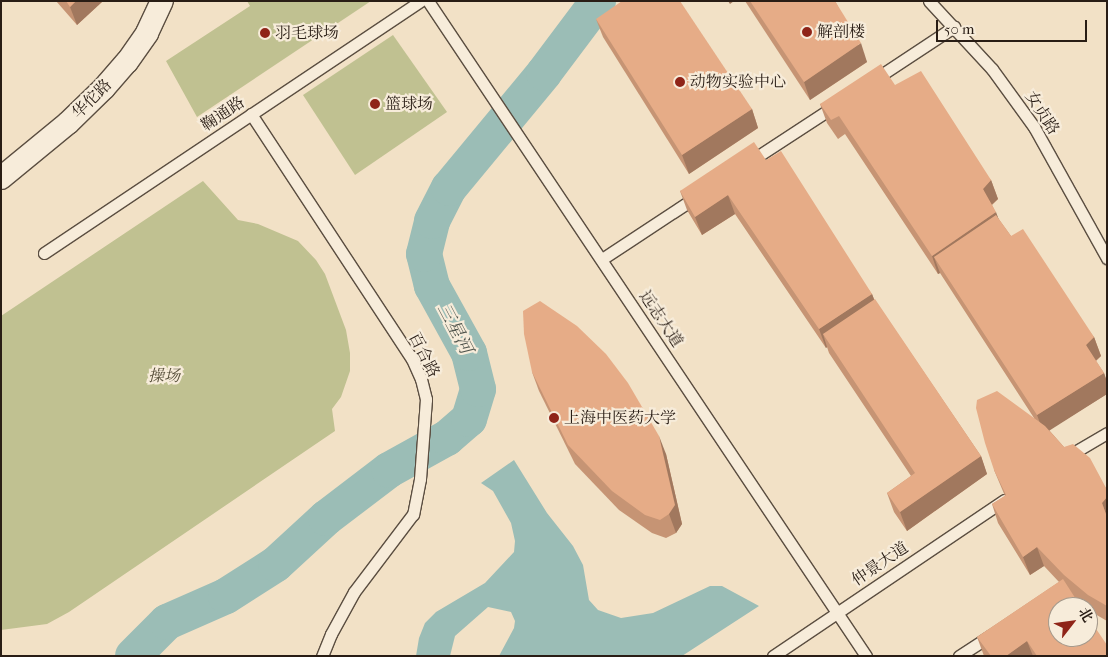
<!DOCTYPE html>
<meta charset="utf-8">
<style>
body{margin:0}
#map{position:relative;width:1108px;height:657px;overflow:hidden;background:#f2e1c6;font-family:"IM FELL French Canon","Noto Serif SC",serif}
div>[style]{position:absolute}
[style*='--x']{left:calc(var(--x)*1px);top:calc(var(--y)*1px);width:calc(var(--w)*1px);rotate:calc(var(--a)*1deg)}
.green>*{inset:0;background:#c0c191}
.water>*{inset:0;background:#9bbdb6}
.river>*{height:36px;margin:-18px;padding:0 18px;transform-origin:18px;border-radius:18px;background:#9bbdb6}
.roads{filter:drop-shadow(1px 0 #5b4e41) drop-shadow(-1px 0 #5b4e41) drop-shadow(0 1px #5b4e41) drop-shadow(0 -1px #5b4e41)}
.service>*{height:11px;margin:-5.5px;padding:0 5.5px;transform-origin:5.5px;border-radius:5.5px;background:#f7ecda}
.minor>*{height:22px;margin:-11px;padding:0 11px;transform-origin:11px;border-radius:11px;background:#f7ecda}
.wall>*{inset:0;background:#c69474}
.shaded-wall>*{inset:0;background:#a1785e}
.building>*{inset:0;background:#e6ac87}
.dots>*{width:14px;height:14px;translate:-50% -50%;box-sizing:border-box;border:2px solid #f7ecda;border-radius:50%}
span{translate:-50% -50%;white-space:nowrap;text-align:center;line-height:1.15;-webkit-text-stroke:4.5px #f7ecda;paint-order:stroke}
.poi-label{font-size:16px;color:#291d15}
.left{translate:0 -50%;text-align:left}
.street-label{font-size:16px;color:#291d15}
.park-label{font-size:16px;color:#564e3a;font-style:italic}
.water-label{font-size:18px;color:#51554d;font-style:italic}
.frame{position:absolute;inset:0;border:2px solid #291d15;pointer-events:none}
.north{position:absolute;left:1048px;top:597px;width:50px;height:50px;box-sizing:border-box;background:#f7ecda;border:1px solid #a5998b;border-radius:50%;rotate:60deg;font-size:14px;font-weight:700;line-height:20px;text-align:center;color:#291d15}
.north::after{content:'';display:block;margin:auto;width:18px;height:22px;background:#8f2418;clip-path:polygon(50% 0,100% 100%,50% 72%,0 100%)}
.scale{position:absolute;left:936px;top:20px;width:151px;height:22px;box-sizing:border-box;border:2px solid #291d15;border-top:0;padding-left:6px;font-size:15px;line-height:18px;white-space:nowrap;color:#291d15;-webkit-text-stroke:4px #f7ecda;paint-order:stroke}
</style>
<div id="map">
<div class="green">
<div style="clip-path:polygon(247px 1px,371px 1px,197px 117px,166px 61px,250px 6px)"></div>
<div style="clip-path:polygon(393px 35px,447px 112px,355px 175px,303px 95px)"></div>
<div style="clip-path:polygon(203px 181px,238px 220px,258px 224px,298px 241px,316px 260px,325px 274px,346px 330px,350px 353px,350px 371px,341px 397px,332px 409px,335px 431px,69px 612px,47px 624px,1px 630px,1px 316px)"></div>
</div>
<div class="water">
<div style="clip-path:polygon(514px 460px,547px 513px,573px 546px,583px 565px,589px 600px,598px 610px,621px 618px,653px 613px,710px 586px,722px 586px,759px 606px,682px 656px,499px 656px,514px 628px,515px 621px,511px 612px,488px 607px,455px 636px,450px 656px,416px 656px,419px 638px,425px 623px,436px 612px,485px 583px,514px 552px,515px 541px,511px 523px,493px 491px,481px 483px)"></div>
</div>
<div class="river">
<div style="--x:133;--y:656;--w:48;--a:-45"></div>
<div style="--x:167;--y:622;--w:64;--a:-23.8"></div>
<div style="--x:226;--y:596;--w:59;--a:-32.6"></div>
<div style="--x:276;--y:564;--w:68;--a:-42.6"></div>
<div style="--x:326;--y:518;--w:79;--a:-37.3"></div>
<div style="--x:389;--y:470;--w:66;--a:-28.9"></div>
<div style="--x:447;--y:438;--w:29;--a:-41"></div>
<div style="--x:469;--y:419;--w:31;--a:-73"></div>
<div style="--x:478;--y:389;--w:37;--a:-104"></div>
<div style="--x:469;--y:353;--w:77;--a:-118.9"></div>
<div style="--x:432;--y:286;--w:33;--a:-104"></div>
<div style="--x:424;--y:254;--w:34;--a:-76"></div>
<div style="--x:432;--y:221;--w:37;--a:-63"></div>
<div style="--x:449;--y:188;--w:149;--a:-50.4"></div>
<div style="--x:544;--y:73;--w:90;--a:-53.1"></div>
</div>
<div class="roads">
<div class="service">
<div style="--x:428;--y:1;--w:788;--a:56.23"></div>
<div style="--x:929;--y:1;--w:93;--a:47.2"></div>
<div style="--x:992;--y:69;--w:72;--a:54.1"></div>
<div style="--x:1034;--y:127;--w:150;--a:60.9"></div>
<div style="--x:875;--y:79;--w:95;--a:-33.4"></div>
<div style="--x:251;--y:114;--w:293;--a:56.7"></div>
<div style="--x:412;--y:359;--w:22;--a:66"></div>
<div style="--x:421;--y:379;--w:21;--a:76"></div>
<div style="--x:426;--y:399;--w:80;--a:94.3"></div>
<div style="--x:420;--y:479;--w:36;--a:101"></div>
<div style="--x:413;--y:514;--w:98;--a:127.1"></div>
<div style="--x:354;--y:592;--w:48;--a:118.7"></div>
<div style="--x:331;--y:634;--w:24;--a:112"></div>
<div style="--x:749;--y:162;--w:104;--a:-33.2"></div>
<div style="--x:44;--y:253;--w:453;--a:-33.8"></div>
<div style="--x:602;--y:259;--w:113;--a:-33.4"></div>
<div style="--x:1068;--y:456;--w:45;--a:-30.5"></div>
<div style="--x:773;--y:656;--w:279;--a:-34"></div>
<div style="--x:959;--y:656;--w:38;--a:-33"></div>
</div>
<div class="minor">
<div style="--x:1;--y:178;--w:87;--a:-39.4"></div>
<div style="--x:68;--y:123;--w:50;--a:-44.2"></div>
<div style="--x:104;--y:88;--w:35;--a:-49"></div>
<div style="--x:127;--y:62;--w:35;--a:-55"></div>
<div style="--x:147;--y:33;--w:35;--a:-65"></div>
</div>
</div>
<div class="wall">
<div style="clip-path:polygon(56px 1px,103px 1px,77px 25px)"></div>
<div style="clip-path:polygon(745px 1px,835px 1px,867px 62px,810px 100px)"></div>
<div style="clip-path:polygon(596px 19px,752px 109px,758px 128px,689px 174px,603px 37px)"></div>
<div style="clip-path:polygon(895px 85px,991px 180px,998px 199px,992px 205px,998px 218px,1011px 236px,1094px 337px,1101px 356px,1096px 361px,1104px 373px,1107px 382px,1107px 394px,1049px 430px,1064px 447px,1107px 489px,1107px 621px,1095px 614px,1088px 608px,1088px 607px,1087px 607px,1075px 597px,1107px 656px,984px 656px,977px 637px,1059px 582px,1044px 566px,1030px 575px,998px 523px,992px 504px,1005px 496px,994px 470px,1034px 418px,940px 273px,938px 274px,845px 134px,838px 139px,827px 123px,820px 104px)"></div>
<div style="clip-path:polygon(766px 160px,872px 294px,874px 299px,981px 456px,987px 474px,907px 531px,894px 512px,887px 493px,911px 476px,829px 353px,827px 347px,826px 348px,735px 214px,702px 235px,687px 210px,680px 191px)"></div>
<div style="clip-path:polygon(532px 372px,666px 454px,682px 524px,676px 533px,666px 538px,652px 533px,619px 510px,575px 464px,539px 391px)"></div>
</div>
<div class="shaded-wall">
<div style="clip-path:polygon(76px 1px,103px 1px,77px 25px,70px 7px)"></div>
<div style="clip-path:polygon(728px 1px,734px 1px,730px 4px)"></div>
<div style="clip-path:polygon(861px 43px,867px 62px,810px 100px,804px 82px)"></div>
<div style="clip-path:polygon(752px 109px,758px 128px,689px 174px,682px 155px)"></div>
<div style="clip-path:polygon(991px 180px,998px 199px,989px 207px,983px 189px)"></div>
<div style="clip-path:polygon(728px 195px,735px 214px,702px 235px,695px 217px)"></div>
<div style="clip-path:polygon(996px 212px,1003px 231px,934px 257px,940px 273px,938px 274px,932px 256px)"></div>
<div style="clip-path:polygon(872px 294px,879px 313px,823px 334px,827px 347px,826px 348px,819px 329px)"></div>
<div style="clip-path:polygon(1094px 337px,1101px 356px,1093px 363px,1086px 345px)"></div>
<div style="clip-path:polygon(1104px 373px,1107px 382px,1107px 394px,1044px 434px,1037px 415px)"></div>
<div style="clip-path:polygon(659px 436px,666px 454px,682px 524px,676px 533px,669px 514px)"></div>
<div style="clip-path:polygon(981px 456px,987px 474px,907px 531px,900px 512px)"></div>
<div style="clip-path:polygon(1107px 497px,1107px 517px,1102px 503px)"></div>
<div style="clip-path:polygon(1037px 547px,1044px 566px,1030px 575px,1023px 557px)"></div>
<div style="clip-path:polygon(1027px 641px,1033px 656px,1006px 656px)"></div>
</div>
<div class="building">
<div style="clip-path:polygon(66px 1px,76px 1px,70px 7px)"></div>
<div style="clip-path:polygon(622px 1px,680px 1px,752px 109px,682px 155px,596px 19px)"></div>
<div style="clip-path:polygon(750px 1px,835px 1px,861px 43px,804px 82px)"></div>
<div style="clip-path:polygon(881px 64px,895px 85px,921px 71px,991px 180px,983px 189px,996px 212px,932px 256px,839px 116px,831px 120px,820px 104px)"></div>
<div style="clip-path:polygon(754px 142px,766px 160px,781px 151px,872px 294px,819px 329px,728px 195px,695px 217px,680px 191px)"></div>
<div style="clip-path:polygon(996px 215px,1011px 236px,1023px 229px,1094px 337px,1086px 345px,1104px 373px,1037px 415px,934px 257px)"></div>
<div style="clip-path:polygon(875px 299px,981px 456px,900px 512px,887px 493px,915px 473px,823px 334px)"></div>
<div style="clip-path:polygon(540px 301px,577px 326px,606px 354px,628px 383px,659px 436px,675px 505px,669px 514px,660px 520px,645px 515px,612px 491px,568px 445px,532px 372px,524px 334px,523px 311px)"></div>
<div style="clip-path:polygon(997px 391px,1045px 426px,1064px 447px,1073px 444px,1090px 458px,1105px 486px,1107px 490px,1107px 497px,1102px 503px,1107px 517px,1107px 606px,1088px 595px,1064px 575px,1037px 547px,1023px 557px,992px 504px,1006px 495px,994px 470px,985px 443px,976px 408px,977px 400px)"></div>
<div style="clip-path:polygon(1063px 579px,1081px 607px,1058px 607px,1058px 637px,1088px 637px,1088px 617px,1107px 645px,1107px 656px,1037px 656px,1027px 641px,1006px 656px,991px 656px,977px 637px)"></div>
</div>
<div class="dots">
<div style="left:807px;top:32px;background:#8f2418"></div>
<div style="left:265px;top:33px;background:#8f2418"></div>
<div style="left:680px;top:82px;background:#8f2418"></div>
<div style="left:375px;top:104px;background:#8f2418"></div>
<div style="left:554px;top:418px;background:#8f2418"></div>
</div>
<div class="poi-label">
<span class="left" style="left:817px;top:32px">解剖楼</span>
<span class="left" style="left:275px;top:33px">羽毛球场</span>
<span class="left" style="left:690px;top:82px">动物实验中心</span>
<span class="left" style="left:385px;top:104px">篮球场</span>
<span class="left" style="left:564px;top:418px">上海中医药大学</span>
</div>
<div class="street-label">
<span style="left:92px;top:99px;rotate:-45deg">华佗路</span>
<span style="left:1042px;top:113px;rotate:57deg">女贞路</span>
<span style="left:223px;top:114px;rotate:-34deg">鞠通路</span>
<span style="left:661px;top:319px;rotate:56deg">远志大道</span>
<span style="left:424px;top:355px;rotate:63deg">百合路</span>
<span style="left:880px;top:564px;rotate:-34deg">仲景大道</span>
</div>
<div class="park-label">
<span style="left:164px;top:376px">操场</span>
</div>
<div class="water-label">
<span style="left:454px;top:329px;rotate:62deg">三星河</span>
</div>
<div class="frame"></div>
<div class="north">北</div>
<div class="scale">50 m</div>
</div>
